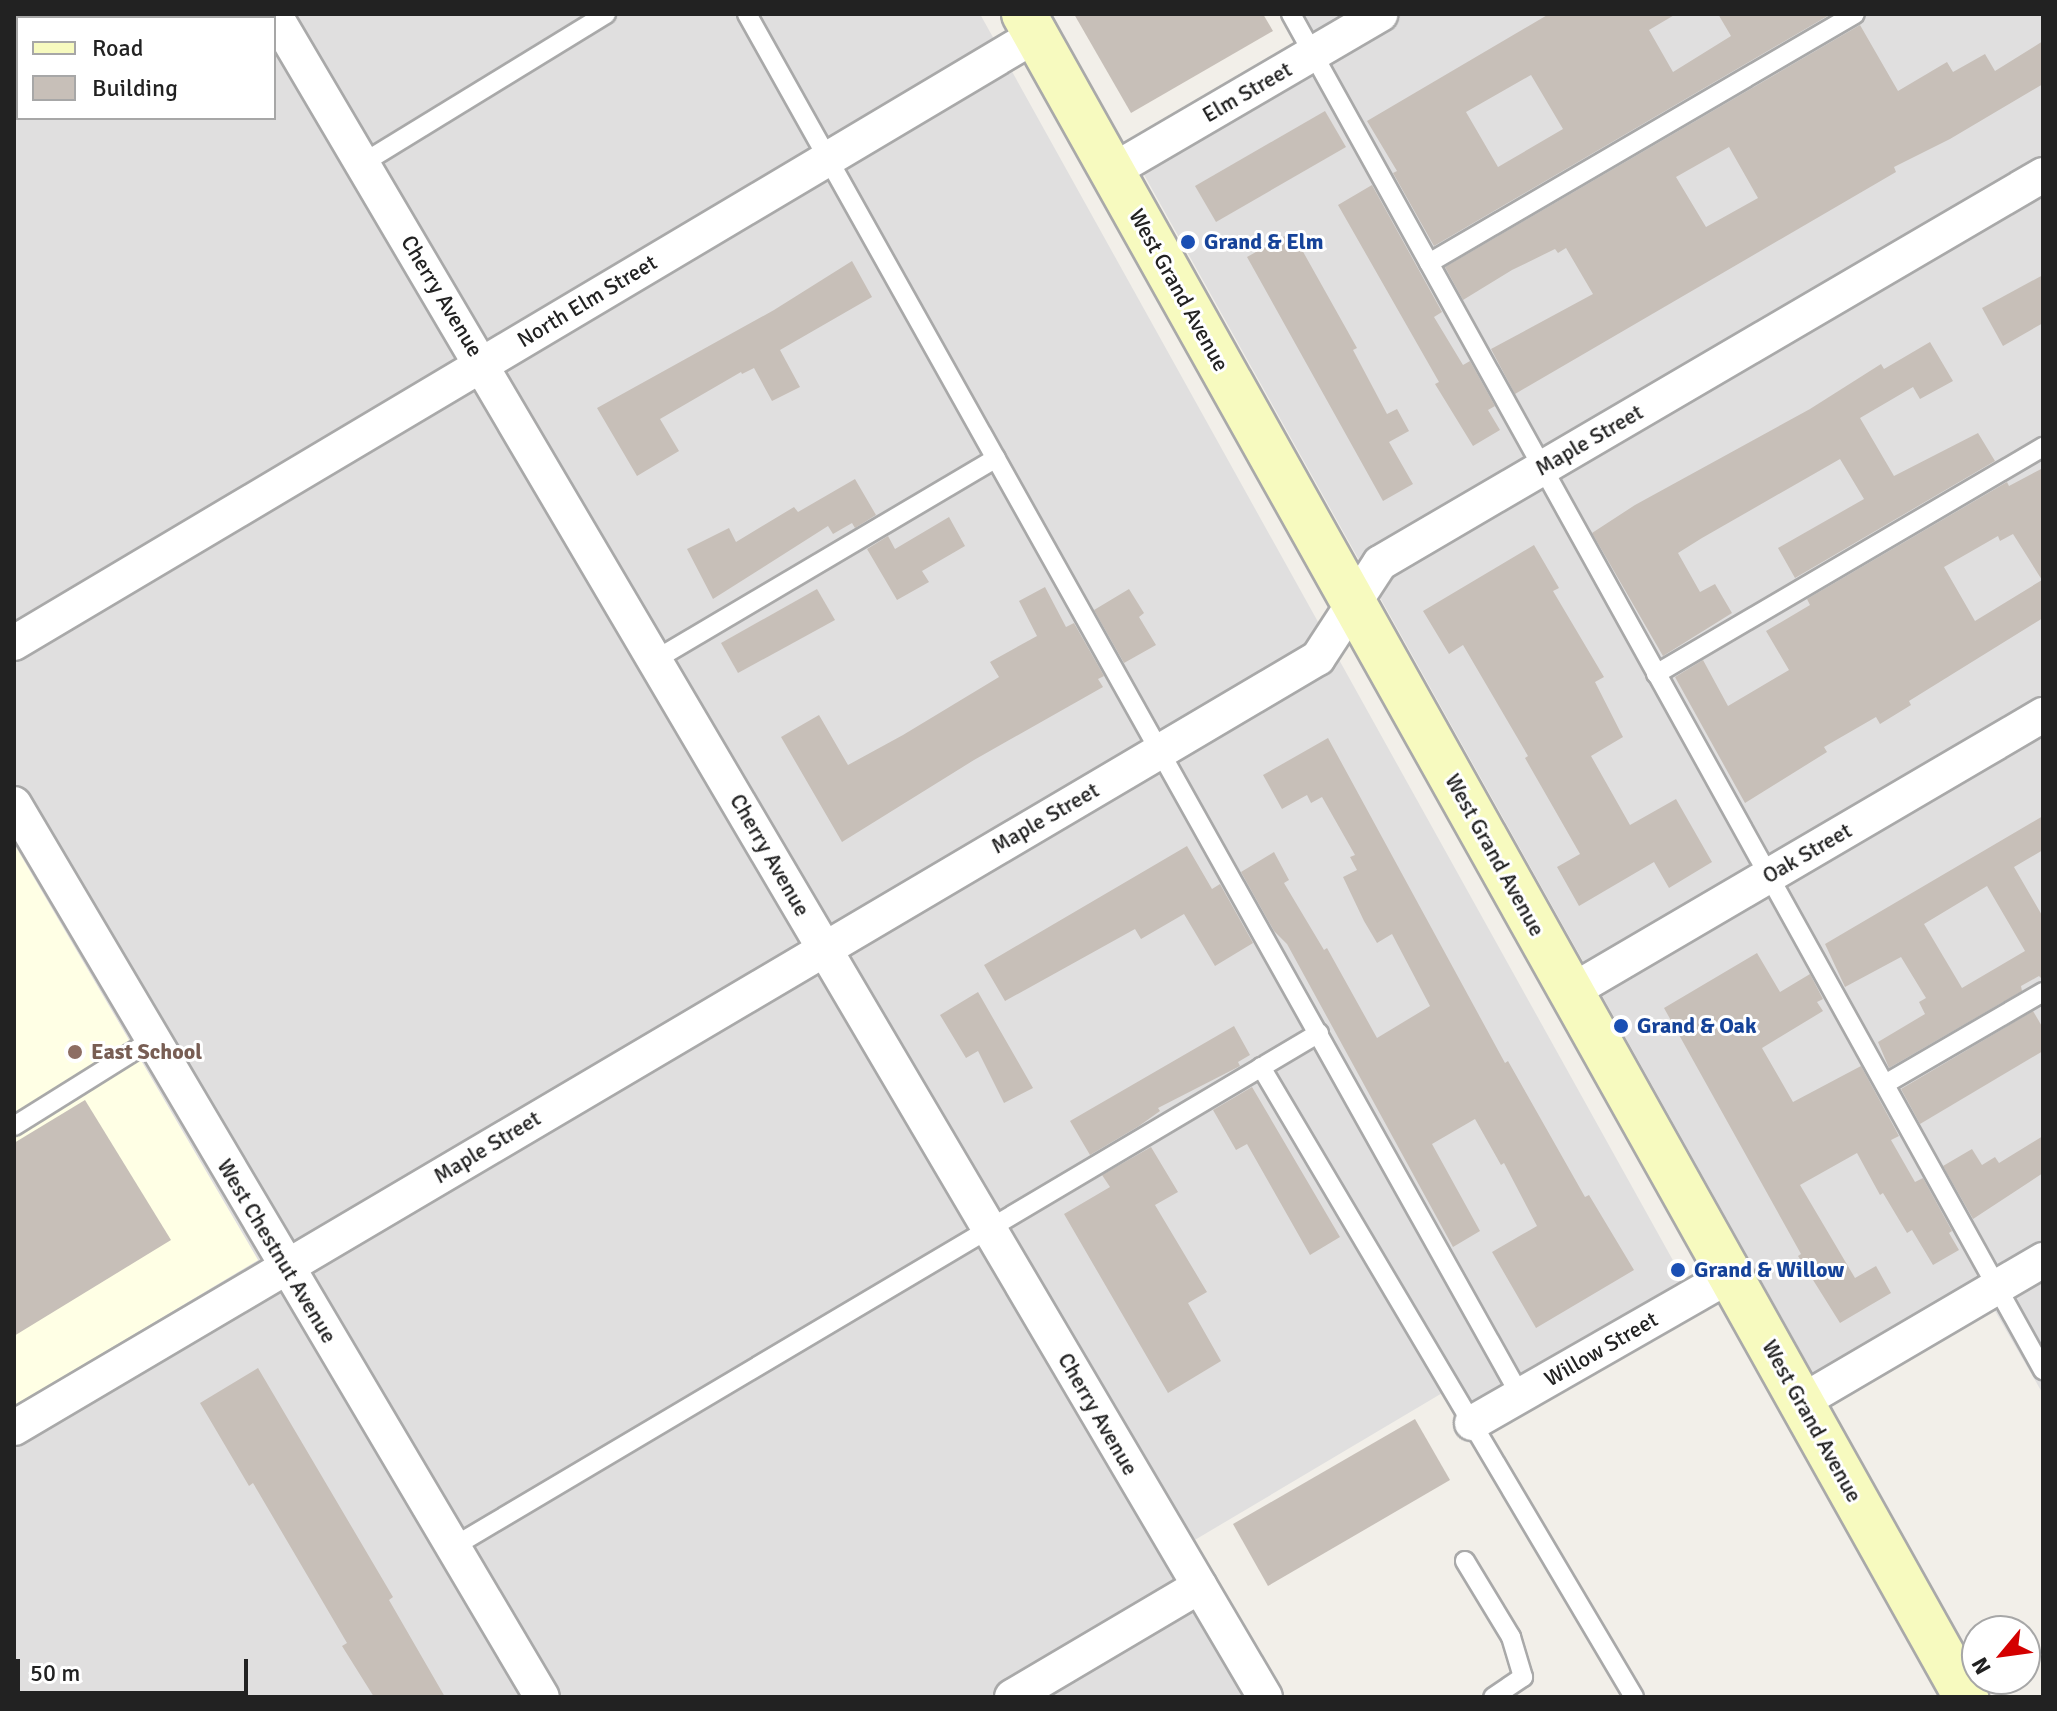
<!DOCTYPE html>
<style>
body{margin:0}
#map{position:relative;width:2057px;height:1711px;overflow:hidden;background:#f2efe9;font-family:Signika,sans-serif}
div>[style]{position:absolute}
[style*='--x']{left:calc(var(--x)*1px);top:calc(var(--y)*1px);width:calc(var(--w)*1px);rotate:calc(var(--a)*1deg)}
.residential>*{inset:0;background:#e0dfdf}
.education>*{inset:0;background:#ffffe5}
.building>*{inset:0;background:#c7bfb8}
.roads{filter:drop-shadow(2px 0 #a9a9a9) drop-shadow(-2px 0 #a9a9a9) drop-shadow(0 2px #a9a9a9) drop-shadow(0 -2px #a9a9a9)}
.lane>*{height:18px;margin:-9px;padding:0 9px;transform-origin:9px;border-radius:9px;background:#fff}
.street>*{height:34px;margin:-17px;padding:0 17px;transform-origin:17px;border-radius:17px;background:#fff}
.secondary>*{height:44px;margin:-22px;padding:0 22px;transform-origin:22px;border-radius:22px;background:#f7fabf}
.dots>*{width:22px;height:22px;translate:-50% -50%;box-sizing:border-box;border:4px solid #fff;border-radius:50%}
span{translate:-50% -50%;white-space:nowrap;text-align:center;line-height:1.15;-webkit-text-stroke:6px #fff;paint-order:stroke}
.street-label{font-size:22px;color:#222}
.transit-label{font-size:22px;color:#164399;font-weight:700}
.left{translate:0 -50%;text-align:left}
.education-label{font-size:22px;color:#785e54;font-weight:700}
.frame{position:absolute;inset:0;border:16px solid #222;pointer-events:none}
.legend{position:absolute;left:16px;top:16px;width:260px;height:104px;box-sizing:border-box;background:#fff;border:2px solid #a7a7a7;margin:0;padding:10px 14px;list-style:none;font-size:24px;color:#222}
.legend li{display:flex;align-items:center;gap:16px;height:40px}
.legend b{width:40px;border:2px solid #a7a7a7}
.north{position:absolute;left:1961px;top:1615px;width:80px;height:80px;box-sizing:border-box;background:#fff;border:2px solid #a7a7a7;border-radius:50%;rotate:241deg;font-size:22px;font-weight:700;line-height:32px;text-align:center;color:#222}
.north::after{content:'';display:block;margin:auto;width:28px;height:36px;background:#d40000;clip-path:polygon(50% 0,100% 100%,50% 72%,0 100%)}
.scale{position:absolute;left:16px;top:1659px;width:232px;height:36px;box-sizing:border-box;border:4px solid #222;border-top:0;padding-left:10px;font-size:24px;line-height:28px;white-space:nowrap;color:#222;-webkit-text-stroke:6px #fff;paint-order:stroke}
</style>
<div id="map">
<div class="residential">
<div style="clip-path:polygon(evenodd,14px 14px,980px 14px,1690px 1291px,1467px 1420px,1449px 1389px,1183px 1547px,1271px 1697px,14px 1697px,14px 1406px,258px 1260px,14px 844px,14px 14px,18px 18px,274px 18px,274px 118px,18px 118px,18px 18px)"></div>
<div style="clip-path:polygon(1291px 14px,2043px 14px,2043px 1394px,1980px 1285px,1819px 1384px,1138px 164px,1315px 60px)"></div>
</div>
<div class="education">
<div style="clip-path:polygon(14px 844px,258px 1260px,14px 1406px)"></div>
</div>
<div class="building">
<div style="clip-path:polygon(1074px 14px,1263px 14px,1273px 31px,1131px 113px)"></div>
<div style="clip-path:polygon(evenodd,1549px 14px,1676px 14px,1649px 30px,1673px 72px,1731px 36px,1718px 14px,1831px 14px,1434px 246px,1393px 173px,1397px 171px,1367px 121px,1549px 14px,1531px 75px,1563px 129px,1498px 167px,1466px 112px,1531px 75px)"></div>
<div style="clip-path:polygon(evenodd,1860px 25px,1898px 91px,1947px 62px,1953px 72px,1985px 54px,1995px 71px,2043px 41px,2043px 84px,1950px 139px,1894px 167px,1896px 172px,1515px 394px,1491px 349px,1593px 294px,1566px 248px,1558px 253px,1555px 249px,1512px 270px,1463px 300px,1445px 267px,1860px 25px,1729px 147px,1758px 198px,1706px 227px,1676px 177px,1729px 147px)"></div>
<div style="clip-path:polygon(1325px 111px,1346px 147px,1216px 222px,1195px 186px)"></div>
<div style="clip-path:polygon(1372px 185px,1442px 312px,1434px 317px,1463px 365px,1470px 361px,1495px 406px,1488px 410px,1500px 430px,1473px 446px,1435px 384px,1439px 382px,1338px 205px)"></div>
<div style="clip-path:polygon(1292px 232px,1357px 348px,1353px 350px,1387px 414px,1397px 409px,1409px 431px,1389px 442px,1413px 484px,1383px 501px,1247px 257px)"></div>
<div style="clip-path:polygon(852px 261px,872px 297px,780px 350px,800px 387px,772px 401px,754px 368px,742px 374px,741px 372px,660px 419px,679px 451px,637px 476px,597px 408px,774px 310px)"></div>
<div style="clip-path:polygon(2043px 275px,2043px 323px,2003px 346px,1982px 308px)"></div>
<div style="clip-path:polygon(1930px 342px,1953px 381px,1920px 399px,1913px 387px,1860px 418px,1894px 476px,1978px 433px,1995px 461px,1795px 578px,1778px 548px,1864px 499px,1840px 459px,1702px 538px,1678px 553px,1700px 592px,1715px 584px,1732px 613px,1663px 656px,1592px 533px,1635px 505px,1810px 409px,1881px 364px,1884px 369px)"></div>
<div style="clip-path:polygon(evenodd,2043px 468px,2043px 618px,1909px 701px,1911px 705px,1880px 724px,1876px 717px,1824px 747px,1827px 752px,1745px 803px,1675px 677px,1703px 660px,1728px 706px,1789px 670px,1766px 631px,1810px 605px,1807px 599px,2007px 482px,2009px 486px,2043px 468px,2013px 534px,2042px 580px,1975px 621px,1944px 567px,1998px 536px,2000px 541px,2013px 534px)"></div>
<div style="clip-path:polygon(855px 479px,876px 515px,855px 528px,852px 523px,833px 534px,828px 526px,713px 599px,687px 549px,729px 528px,736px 542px,794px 507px,798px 512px)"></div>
<div style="clip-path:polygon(949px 517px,965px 546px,922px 571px,929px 582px,897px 600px,867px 549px,888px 536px,895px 549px)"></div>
<div style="clip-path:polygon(1534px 545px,1559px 588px,1553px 591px,1604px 677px,1595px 682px,1623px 737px,1591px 756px,1630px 825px,1676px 799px,1712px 862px,1669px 888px,1654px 862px,1579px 906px,1557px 867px,1580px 854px,1525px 758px,1528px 756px,1463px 645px,1449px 654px,1423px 611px)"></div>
<div style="clip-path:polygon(1045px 587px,1066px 627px,1074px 623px,1104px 676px,1098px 679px,1103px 687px,974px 760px,842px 842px,781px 737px,819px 715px,848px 765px,903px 735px,999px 677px,990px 662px,1037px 636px,1019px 601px)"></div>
<div style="clip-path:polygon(817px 589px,835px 620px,738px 673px,721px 643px)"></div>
<div style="clip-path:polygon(1129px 589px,1144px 613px,1139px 617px,1156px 645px,1124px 663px,1094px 610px)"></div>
<div style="clip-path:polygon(1328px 738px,1505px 1063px,1508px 1061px,1585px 1197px,1589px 1195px,1634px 1270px,1536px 1328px,1492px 1252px,1537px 1226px,1504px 1163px,1501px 1165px,1475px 1119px,1432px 1144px,1480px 1231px,1453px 1247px,1287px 944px,1274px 931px,1241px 872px,1274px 852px,1289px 880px,1284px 883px,1324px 950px,1327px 948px,1377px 1038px,1430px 1006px,1392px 934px,1377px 943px,1364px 921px,1343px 877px,1357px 870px,1350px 857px,1355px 855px,1322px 797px,1311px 803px,1307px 795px,1282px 809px,1263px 775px)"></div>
<div style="clip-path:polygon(evenodd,2043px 816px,2043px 850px,2014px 867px,2043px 917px,2043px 980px,2039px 976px,2021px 986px,2022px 991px,1889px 1068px,1878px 1042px,1925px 1014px,1919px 1002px,1926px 998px,1901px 957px,1845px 987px,1825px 944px,2043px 816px,1987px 886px,2025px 951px,1962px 988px,1924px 924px,1987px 886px)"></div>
<div style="clip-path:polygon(1187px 846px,1212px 889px,1220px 884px,1253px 943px,1215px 966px,1184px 914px,1141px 939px,1135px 929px,1005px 1001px,984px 965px)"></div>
<div style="clip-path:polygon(1757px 953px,1780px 992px,1810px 974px,1823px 999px,1817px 1002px,1823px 1011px,1762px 1048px,1793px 1102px,1861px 1066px,1899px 1136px,1891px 1140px,1915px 1182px,1923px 1178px,1952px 1231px,1949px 1233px,1959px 1250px,1933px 1265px,1912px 1230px,1907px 1233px,1883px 1193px,1880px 1195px,1857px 1153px,1800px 1185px,1855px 1278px,1876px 1266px,1891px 1293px,1840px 1323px,1798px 1256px,1801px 1254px,1664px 1008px)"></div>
<div style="clip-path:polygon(978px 992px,1033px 1088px,1004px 1103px,978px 1051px,966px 1058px,940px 1015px)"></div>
<div style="clip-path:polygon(2033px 1011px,2043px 1028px,2043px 1051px,1920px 1124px,1901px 1089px)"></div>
<div style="clip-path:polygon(1234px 1026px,1250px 1055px,1238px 1062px,1240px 1066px,1158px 1108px,1160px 1111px,1139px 1126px,1090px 1155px,1070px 1121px)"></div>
<div style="clip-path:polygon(1252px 1087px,1340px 1237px,1310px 1255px,1247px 1144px,1236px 1150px,1213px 1110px)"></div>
<div style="clip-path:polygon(85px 1100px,171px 1240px,14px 1336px,14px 1143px)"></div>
<div style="clip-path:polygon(2043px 1136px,2043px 1173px,1973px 1219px,1943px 1166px,1972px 1149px,1982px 1165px,1995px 1157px,1999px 1163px)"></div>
<div style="clip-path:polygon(1151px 1147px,1178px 1192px,1155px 1205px,1207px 1292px,1188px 1303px,1221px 1361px,1168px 1393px,1064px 1214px,1110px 1187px,1102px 1175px)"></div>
<div style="clip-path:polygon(258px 1368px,393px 1597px,389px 1600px,445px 1697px,374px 1697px,342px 1646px,347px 1643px,253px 1483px,249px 1486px,200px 1403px)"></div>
<div style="clip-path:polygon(1415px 1419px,1450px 1480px,1268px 1586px,1233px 1524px)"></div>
</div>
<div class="roads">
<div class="lane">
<div style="--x:747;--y:14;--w:1583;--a:60.76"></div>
<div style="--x:1291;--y:14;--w:1551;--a:60.99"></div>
<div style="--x:363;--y:163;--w:285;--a:-31.5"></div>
<div style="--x:1429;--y:263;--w:493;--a:-30.3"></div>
<div style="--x:655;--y:660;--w:396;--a:-30.6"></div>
<div style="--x:1656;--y:674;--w:449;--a:-30.4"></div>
<div style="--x:1261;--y:1067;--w:732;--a:59.37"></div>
<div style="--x:1885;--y:1084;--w:183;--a:-30.2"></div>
<div style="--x:14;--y:1126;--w:164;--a:-32"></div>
<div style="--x:453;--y:1547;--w:1007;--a:-30.69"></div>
<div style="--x:1465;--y:1561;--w:89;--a:58.8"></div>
<div style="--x:1511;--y:1637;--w:42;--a:73.3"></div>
<div style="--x:1523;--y:1677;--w:36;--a:146"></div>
</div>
<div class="street">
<div style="--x:274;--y:14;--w:1953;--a:59.51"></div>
<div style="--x:1112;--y:171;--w:311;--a:-30.3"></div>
<div style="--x:14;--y:643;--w:1189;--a:-30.75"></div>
<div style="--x:14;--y:804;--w:1037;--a:59.41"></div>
<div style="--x:1572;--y:991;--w:546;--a:-30.37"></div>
<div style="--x:1801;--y:1402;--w:281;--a:-30.4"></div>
<div style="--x:1472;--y:1423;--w:297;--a:-29.8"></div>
<div style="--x:14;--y:1428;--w:1514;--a:-30.56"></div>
<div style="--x:1318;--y:658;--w:113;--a:-56.9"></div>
<div style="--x:1380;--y:563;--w:768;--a:-30.34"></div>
<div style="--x:1012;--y:1697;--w:218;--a:-30.6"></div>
</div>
<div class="secondary">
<div style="--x:1024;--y:14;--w:1929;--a:60.76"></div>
</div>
</div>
<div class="dots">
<div style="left:1188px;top:242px;background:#1a4fb4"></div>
<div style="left:1621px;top:1026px;background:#1a4fb4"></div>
<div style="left:75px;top:1052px;background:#8d6e63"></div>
<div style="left:1678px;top:1270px;background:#1a4fb4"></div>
</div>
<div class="street-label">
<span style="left:1247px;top:92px;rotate:-30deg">Elm Street</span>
<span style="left:1179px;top:290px;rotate:61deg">West Grand Avenue</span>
<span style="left:442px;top:296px;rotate:59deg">Cherry Avenue</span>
<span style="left:587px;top:301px;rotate:-31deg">North Elm Street</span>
<span style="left:1589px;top:440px;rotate:-30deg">Maple Street</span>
<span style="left:1045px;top:818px;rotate:-30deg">Maple Street</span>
<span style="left:1807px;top:853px;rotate:-30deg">Oak Street</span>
<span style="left:770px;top:855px;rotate:60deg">Cherry Avenue</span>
<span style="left:1495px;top:855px;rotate:61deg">West Grand Avenue</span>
<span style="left:487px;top:1147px;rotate:-31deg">Maple Street</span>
<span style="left:277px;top:1251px;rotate:59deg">West Chestnut Avenue</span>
<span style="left:1601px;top:1349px;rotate:-30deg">Willow Street</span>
<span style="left:1098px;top:1414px;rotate:60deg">Cherry Avenue</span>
<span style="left:1812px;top:1421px;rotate:61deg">West Grand Avenue</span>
</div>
<div class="transit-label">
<span class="left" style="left:1204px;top:242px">Grand &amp; Elm</span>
<span class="left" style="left:1637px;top:1026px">Grand &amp; Oak</span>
<span class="left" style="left:1694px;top:1270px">Grand &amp; Willow</span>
</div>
<div class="education-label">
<span class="left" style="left:91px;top:1052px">East School</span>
</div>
<div class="frame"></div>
<ul class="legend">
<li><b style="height:10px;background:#f7fabf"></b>Road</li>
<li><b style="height:22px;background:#c7bfb8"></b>Building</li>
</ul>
<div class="north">N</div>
<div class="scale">50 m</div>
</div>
